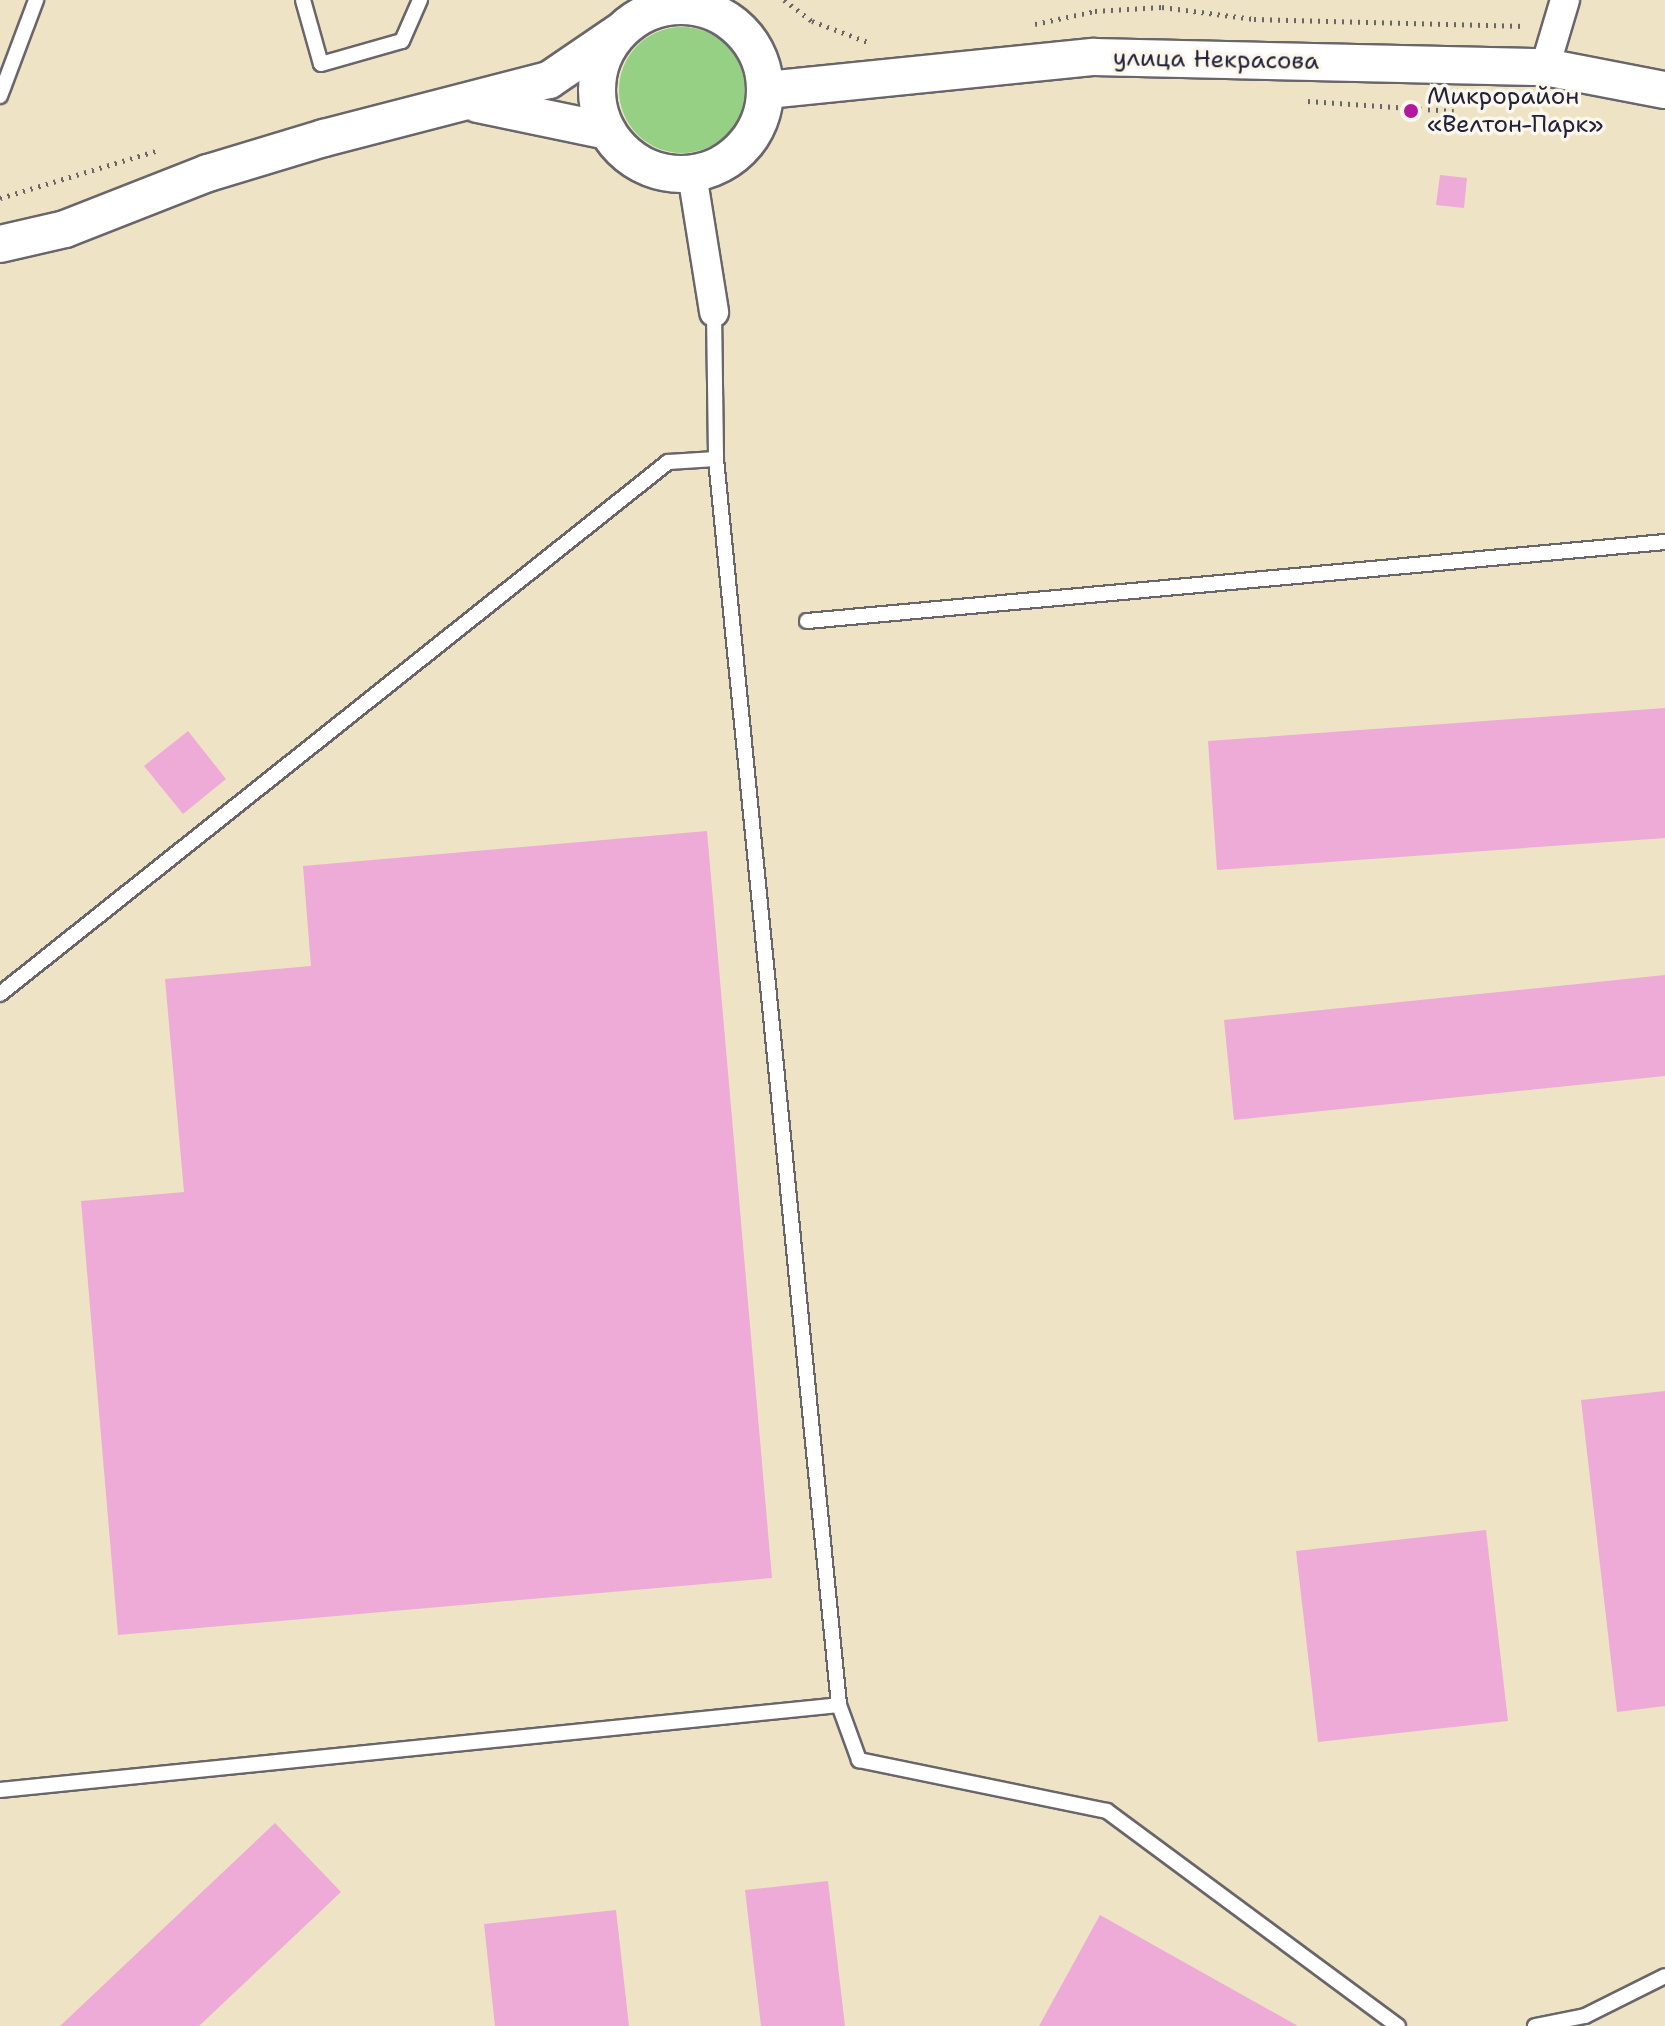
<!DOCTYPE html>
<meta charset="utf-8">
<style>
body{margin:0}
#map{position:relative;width:1665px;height:2026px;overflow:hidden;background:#eee3c4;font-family:"Shantell Sans",sans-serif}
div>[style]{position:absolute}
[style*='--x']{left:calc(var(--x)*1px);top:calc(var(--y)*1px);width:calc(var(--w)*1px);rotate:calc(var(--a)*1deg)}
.green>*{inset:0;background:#95d085}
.round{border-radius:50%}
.building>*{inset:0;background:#eeabd8}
.path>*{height:5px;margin-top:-2.5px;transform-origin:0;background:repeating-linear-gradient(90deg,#69666b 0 2px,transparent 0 8px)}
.roads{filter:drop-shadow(2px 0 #69666b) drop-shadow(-2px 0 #69666b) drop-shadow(0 2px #69666b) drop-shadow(0 -2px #69666b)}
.service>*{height:14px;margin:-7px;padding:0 7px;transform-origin:7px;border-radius:7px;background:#fff}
.minor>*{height:28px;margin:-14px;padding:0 14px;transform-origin:14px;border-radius:14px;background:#fff}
.tertiary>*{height:36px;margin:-18px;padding:0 18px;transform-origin:18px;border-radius:18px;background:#fff}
.tertiary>.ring{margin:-18px;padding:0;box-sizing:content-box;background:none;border:36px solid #fff;border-radius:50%}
.dots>*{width:22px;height:22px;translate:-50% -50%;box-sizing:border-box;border:4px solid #fbf7ec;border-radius:50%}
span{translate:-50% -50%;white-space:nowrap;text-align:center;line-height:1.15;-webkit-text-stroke:7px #fbf7ec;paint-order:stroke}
.street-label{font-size:24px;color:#22223b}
.poi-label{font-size:24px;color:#22223b}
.left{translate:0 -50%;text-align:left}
</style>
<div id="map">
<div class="green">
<div class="round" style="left:619px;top:27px;width:126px;height:126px"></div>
</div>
<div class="building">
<div style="clip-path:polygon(1440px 175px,1467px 178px,1464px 208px,1436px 205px)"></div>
<div style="clip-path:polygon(1665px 708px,1665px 838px,1217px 870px,1208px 741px)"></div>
<div style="clip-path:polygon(188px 731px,226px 779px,183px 814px,144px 766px)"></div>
<div style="clip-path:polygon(707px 831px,772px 1578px,118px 1635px,81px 1201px,184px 1192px,165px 979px,311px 966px,303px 866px)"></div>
<div style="clip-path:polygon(1665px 975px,1665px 1076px,1234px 1120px,1224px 1020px)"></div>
<div style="clip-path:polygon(1665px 1391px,1665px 1706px,1617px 1712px,1581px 1400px)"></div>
<div style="clip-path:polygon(1486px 1530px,1508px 1721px,1318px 1742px,1296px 1551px)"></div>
<div style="clip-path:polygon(275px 1823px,341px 1892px,199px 2026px,60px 2026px)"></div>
<div style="clip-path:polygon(828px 1881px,845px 2026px,761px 2026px,745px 1890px)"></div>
<div style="clip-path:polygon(616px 1910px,629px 2026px,495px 2026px,484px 1924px)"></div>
<div style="clip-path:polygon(1100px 1915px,1298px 2026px,1039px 2026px)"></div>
</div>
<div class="path">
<div style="--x:784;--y:0;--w:35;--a:37"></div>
<div style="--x:812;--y:21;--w:60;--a:20.6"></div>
<div style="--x:1035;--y:24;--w:61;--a:-12.2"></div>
<div style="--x:1095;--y:11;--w:67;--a:-3.4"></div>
<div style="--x:1162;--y:7;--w:93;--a:7.4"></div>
<div style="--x:1254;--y:19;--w:272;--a:1.5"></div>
<div style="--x:1308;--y:101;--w:146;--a:3.9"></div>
<div style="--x:0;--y:198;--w:163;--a:-16.8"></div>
</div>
<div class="roads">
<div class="service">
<div style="--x:303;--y:0;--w:66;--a:74.3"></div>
<div style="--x:321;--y:64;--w:84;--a:-15.9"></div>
<div style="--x:402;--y:41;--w:45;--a:-66.3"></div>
<div style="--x:0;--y:96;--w:103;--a:-69.4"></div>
<div style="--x:714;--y:312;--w:147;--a:89.2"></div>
<div style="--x:716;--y:459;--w:1252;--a:84.36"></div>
<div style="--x:839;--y:1705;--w:59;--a:70"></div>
<div style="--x:859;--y:1760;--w:253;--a:11.6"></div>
<div style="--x:1107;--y:1811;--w:362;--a:36.5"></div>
<div style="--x:807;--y:621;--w:862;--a:-5.26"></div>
<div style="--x:0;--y:994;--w:854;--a:-38.53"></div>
<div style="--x:668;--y:462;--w:48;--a:-3.6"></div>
<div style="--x:0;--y:1790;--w:843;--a:-5.78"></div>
<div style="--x:1535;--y:2026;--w:51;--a:-11.3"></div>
<div style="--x:1585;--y:2016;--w:89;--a:-26.6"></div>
</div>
<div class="minor">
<div style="--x:682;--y:5;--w:5;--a:-68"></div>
<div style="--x:1545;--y:67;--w:70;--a:-73.4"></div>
<div style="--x:692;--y:174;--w:140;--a:80.9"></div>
</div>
<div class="tertiary">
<div class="ring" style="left:597px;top:6px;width:132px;height:132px"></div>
<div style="--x:767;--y:90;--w:329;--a:-5.8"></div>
<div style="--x:1094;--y:57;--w:451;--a:1.3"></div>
<div style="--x:1545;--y:67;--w:122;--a:10.9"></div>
<div style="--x:478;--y:104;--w:132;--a:11.8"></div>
<div style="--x:0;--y:244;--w:67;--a:-13"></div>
<div style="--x:65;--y:229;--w:154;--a:-21.4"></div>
<div style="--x:208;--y:173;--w:121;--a:-16.8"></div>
<div style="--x:324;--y:138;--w:232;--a:-14.5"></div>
<div style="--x:549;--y:80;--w:83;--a:-34.3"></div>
</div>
</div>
<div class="dots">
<div style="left:1411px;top:111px;background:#b5179e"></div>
</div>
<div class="street-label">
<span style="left:1216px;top:60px;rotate:1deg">улица Некрасова</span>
</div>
<div class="poi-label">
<span class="left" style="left:1427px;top:111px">Микрорайон<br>«Велтон-Парк»</span>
</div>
</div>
